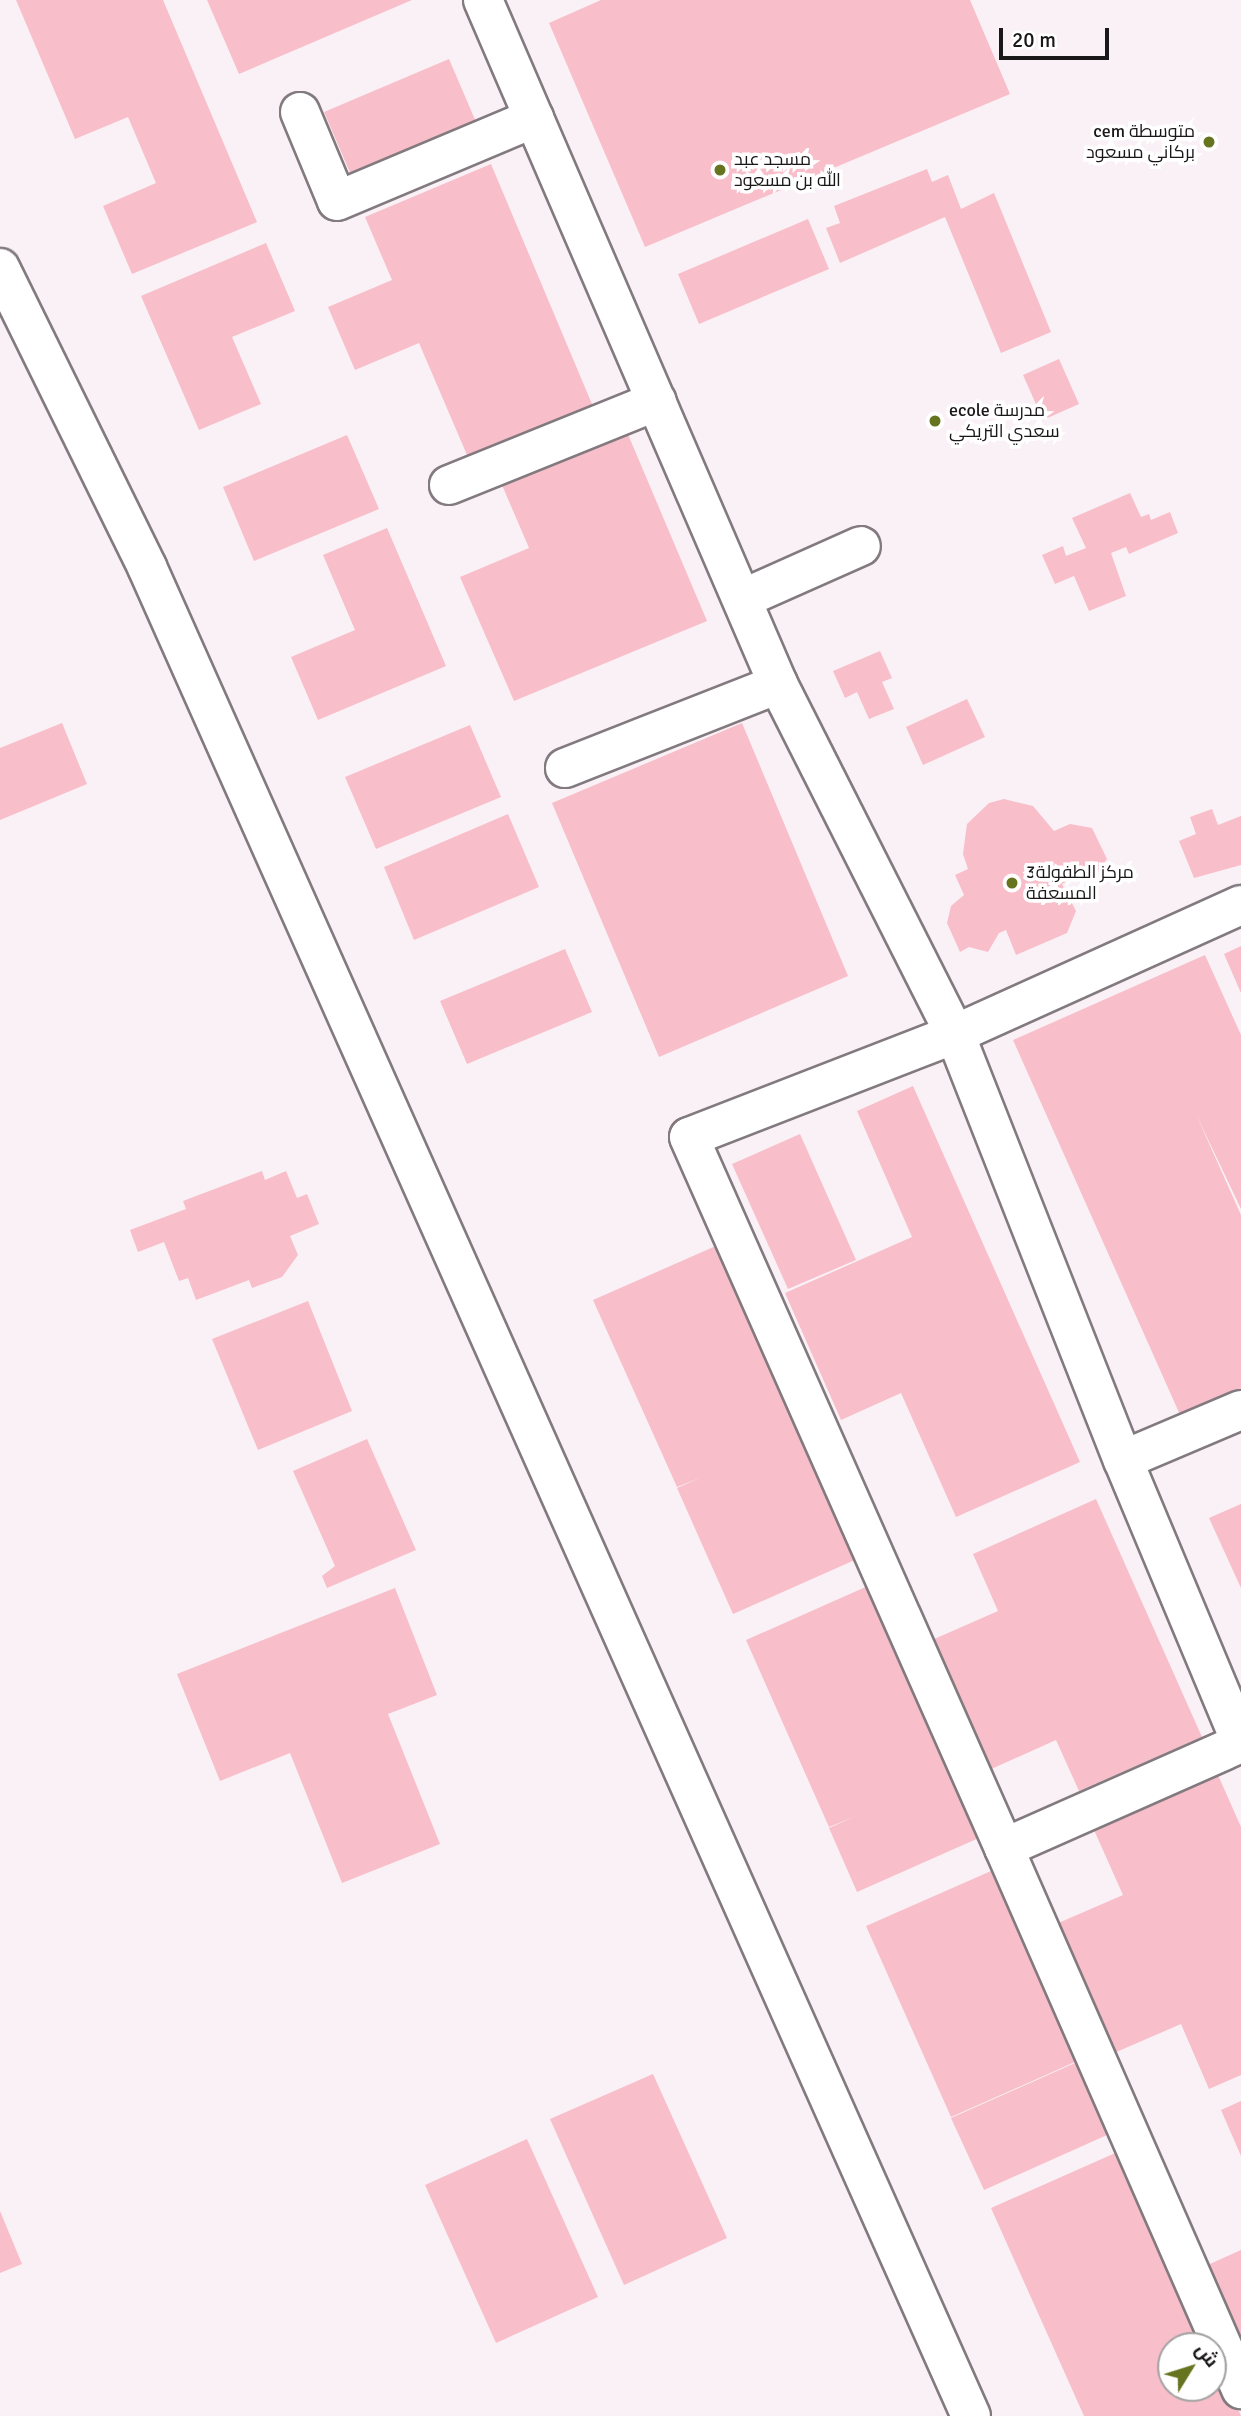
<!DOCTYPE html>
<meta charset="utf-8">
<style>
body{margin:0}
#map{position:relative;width:1241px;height:2416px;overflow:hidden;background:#faf1f7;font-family:Signika,Cairo,sans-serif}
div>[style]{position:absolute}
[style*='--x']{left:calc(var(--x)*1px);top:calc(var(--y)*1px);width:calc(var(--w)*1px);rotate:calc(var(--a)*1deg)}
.building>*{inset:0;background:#f8bec9}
.roads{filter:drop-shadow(2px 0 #827a7f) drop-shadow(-2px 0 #827a7f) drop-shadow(0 2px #827a7f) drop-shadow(0 -2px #827a7f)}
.minor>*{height:38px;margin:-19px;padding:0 19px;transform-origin:19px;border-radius:19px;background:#fff}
.dots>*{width:19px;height:19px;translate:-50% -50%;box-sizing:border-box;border:4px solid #fff;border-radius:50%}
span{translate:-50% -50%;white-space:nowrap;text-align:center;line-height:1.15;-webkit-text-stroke:7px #fff;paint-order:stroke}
.poi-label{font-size:18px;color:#1a1719}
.right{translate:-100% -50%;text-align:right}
.left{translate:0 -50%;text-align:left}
.north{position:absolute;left:1157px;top:2332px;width:70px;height:70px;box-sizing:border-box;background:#fff;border:2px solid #a3a2a3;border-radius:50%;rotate:52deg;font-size:19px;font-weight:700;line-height:28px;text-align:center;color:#1a1719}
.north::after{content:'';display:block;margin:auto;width:24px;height:32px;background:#66741f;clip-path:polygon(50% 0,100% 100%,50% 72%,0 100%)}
.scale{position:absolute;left:999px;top:28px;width:110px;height:32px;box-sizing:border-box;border:4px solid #1a1719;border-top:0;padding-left:9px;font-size:21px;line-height:24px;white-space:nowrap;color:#1a1719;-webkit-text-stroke:5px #fff;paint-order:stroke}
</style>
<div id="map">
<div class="building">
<div style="clip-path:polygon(16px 0,163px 0,257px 222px,132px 274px,103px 206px,156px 183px,128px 117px,75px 139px)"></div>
<div style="clip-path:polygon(207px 0,412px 0,239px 74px)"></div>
<div style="clip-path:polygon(601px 0,970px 0,1010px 94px,645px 247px,549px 23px)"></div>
<div style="clip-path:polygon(449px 59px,476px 122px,351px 175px,324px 112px)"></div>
<div style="clip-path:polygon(491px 164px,597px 416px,473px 469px,419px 343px,355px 370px,328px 307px,392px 280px,365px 217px)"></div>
<div style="clip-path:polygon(927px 169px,932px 182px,948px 175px,961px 209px,994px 193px,1051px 332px,1001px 353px,945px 217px,840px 263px,826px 228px,840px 223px,834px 206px)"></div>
<div style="clip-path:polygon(808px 219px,829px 269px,699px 324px,678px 274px)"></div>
<div style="clip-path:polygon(266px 243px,295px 311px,232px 337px,261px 404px,199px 430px,141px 296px)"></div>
<div style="clip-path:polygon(1059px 359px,1079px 404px,1043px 420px,1023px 375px)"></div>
<div style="clip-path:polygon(627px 432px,707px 621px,514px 701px,460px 577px,529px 548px,502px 485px)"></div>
<div style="clip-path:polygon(347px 435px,379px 509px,254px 561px,223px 487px)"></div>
<div style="clip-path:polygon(1130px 493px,1141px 517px,1149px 514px,1151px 520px,1170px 512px,1178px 533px,1129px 554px,1126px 547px,1111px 553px,1126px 596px,1089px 611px,1074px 576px,1055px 584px,1042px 555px,1063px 546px,1066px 556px,1086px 548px,1072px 518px)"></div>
<div style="clip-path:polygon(387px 528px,446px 666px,318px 720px,291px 657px,355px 630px,323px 555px)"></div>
<div style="clip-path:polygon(880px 651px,892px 678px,882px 682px,894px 709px,869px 719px,857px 692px,845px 698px,833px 671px)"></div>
<div style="clip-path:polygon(967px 699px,985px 737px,923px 765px,906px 727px)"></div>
<div style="clip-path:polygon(62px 723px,87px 784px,0 820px,0 748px)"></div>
<div style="clip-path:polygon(742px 723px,848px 976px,659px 1057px,552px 803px)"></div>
<div style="clip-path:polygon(470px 725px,501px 797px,376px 849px,345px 777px)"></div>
<div style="clip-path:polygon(1004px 799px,1033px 806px,1054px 831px,1070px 824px,1092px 828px,1107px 859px,1091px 881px,1075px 877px,1062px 884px,1076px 911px,1067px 933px,1016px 955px,1006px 930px,999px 933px,988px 952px,969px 947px,960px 952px,947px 923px,951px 906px,964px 895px,955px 875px,968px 869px,963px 854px,967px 824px,989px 803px)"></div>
<div style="clip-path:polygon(1212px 809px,1218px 825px,1241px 816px,1241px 865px,1194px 878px,1179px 841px,1196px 834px,1190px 817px)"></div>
<div style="clip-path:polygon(508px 814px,539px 887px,414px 940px,384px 867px)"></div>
<div style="clip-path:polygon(1241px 946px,1241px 993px,1224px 954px)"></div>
<div style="clip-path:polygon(565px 949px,592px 1012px,467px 1064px,440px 1001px)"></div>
<div style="clip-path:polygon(1205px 955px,1241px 1035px,1241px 1209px,1195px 1112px,1241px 1215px,1241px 1391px,1181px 1417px,1013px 1040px)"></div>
<div style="clip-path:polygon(913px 1086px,1080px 1462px,956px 1517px,901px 1393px,841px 1420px,785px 1293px,912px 1237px,857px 1111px)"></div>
<div style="clip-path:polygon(800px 1134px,856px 1260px,788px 1289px,732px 1164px)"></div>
<div style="clip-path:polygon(262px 1171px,265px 1180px,286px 1171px,297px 1198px,307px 1194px,319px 1224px,290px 1236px,298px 1255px,282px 1277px,252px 1288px,249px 1280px,196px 1300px,188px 1278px,179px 1281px,164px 1242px,138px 1252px,130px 1230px,186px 1209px,183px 1201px)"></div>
<div style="clip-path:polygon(718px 1245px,857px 1559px,733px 1614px,677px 1488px,702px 1477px,677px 1487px,593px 1300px)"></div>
<div style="clip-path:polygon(308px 1301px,352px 1411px,258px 1450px,212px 1339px)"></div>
<div style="clip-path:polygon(367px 1439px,416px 1550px,327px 1588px,322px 1576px,335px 1566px,293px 1471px)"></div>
<div style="clip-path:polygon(1096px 1499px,1202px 1737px,1079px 1791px,1056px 1740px,989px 1770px,932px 1640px,998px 1611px,973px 1554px)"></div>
<div style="clip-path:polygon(1241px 1504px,1241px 1588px,1209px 1518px)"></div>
<div style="clip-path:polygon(870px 1585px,981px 1837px,857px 1892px,829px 1828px,854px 1817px,829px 1827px,746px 1640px)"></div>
<div style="clip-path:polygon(395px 1588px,437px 1695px,388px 1714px,440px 1844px,342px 1883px,290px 1753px,220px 1781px,177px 1674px)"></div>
<div style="clip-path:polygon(1218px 1775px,1241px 1827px,1241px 2075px,1209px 2089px,1181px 2024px,1114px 2053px,1056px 1924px,1123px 1895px,1094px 1830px)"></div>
<div style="clip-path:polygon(991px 1871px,1075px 2062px,951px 2117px,866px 1926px)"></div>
<div style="clip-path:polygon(1075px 2063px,1107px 2135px,984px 2190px,951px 2118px)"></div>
<div style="clip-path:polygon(653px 2074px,727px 2238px,624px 2285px,550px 2119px)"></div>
<div style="clip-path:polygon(1241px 2101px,1241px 2156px,1221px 2110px)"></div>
<div style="clip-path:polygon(527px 2139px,598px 2297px,496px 2343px,425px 2185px)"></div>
<div style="clip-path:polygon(1122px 2150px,1210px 2346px,1171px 2346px,1171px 2388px,1213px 2388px,1213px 2353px,1241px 2416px,1084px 2416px,991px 2208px)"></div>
<div style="clip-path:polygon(0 2211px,22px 2264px,0 2273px)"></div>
<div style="clip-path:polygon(1241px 2250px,1241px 2358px,1201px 2268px)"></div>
</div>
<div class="roads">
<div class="minor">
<div style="--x:483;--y:0;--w:745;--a:66.67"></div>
<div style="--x:778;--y:684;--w:392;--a:63.2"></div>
<div style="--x:955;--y:1034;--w:285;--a:158.8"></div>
<div style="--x:689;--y:1137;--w:778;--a:66.1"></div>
<div style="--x:300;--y:112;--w:96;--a:67.4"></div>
<div style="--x:337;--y:201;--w:214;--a:-22.8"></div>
<div style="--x:0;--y:268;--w:333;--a:63.8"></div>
<div style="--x:147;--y:567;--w:2024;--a:65.98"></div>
<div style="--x:449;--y:485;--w:224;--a:-22"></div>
<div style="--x:742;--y:599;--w:130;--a:-24"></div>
<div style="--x:565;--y:768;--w:229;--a:-21.5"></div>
<div style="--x:1241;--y:905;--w:314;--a:155.7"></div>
<div style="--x:955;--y:1034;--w:458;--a:68.5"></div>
<div style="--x:1123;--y:1460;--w:306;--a:67.3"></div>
<div style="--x:1123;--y:1460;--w:128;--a:-23"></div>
<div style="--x:1241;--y:1743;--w:259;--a:156.1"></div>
<div style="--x:1004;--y:1848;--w:591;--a:66.34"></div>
</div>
</div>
<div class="dots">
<div style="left:1209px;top:142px;background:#66741f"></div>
<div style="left:720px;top:170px;background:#66741f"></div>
<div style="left:935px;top:421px;background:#66741f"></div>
<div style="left:1012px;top:883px;background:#66741f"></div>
</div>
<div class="poi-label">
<span class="right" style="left:1195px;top:142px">cem متوسطة<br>بركاني مسعود</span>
<span class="left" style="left:734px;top:170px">مسجد عبد<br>الله بن مسعود</span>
<span class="left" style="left:949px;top:421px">ecole مدرسة<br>سعدي التريكي</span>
<span class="left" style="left:1026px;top:883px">3مركز الطفولة<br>المسعفة</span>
</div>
<div class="north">ش</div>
<div class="scale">20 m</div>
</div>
